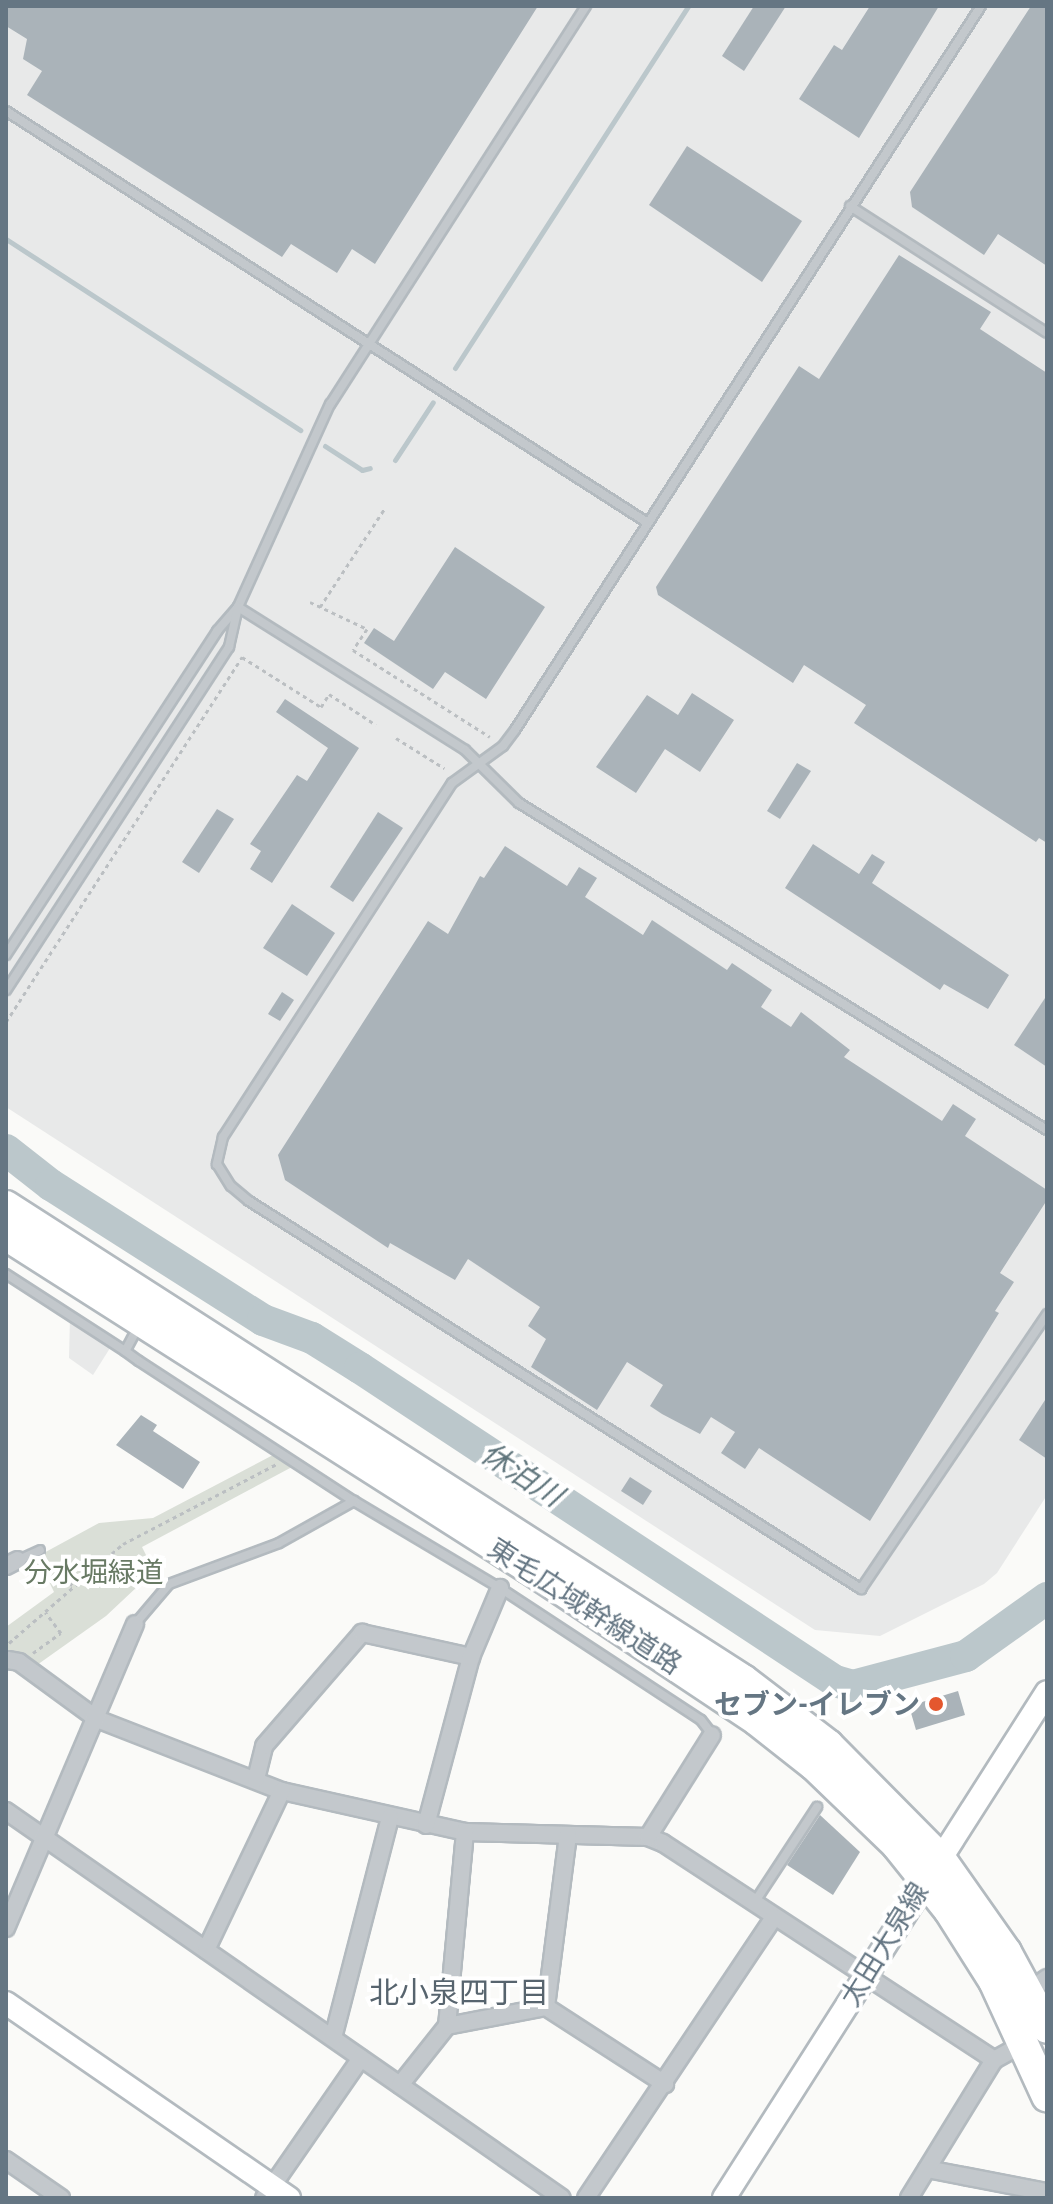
<!DOCTYPE html>
<meta charset="utf-8">
<style>
body{margin:0}
#map{position:relative;width:1053px;height:2204px;overflow:hidden;background:#fafaf8;font-family:"PT Sans","Noto Sans JP",sans-serif}
div>[style]{position:absolute}
[style*='--x']{left:calc(var(--x)*1px);top:calc(var(--y)*1px);width:calc(var(--w)*1px);rotate:calc(var(--a)*1deg)}
.built>*{inset:0;background:#e8e9e9}
.green>*{inset:0;background:#dadfd7}
.stream>*{height:5px;margin:-2.5px;padding:0 2.5px;transform-origin:2.5px;border-radius:2.5px;background:#bbc7cb}
.river>*{height:32px;margin:-16px;padding:0 16px;transform-origin:16px;border-radius:16px;background:#bbc7cb}
.building>*{inset:0;background:#aab3b9}
.path>*{height:3px;margin-top:-1.5px;transform-origin:0;background:repeating-linear-gradient(90deg,#bbbfc2 0 4px,transparent 0 8px)}
.roads{filter:drop-shadow(2px 0 #b3babf) drop-shadow(-2px 0 #b3babf) drop-shadow(0 2px #b3babf) drop-shadow(0 -2px #b3babf)}
.lane>*{height:8px;margin:-4px;padding:0 4px;transform-origin:4px;border-radius:4px;background:#c3c8cc}
.street>*{height:16px;margin:-8px;padding:0 8px;transform-origin:8px;border-radius:8px;background:#c3c8cc}
.secondary>*{height:22px;margin:-11px;padding:0 11px;transform-origin:11px;border-radius:11px;background:#fff}
.highway>*{height:30px;margin:-15px;padding:0 15px;transform-origin:15px;border-radius:15px;background:#fff}
.dots>*{width:22px;height:22px;translate:-50% -50%;box-sizing:border-box;border:4px solid #fff;border-radius:50%}
span{translate:-50% -50%;white-space:nowrap;text-align:center;line-height:1.15;-webkit-text-stroke:8px #fff;paint-order:stroke}
.park-label{font-size:28px;color:#687a64}
.street-label{font-size:28px;color:#657683}
.poi-label{font-size:28px;color:#657683;font-weight:700}
.right{translate:-100% -50%;text-align:right}
.water-label{font-size:30px;color:#60757c;font-style:italic}
.neighbourhood-label{font-size:30px;color:#57646e}
.frame{position:absolute;inset:0;border:8px solid #657683;pointer-events:none}
</style>
<div id="map">
<div class="built">
<div style="clip-path:polygon(6px 6px,1047px 6px,1047px 1495px,997px 1573px,984px 1584px,880px 1636px,815px 1630px,6px 1107px)"></div>
<div style="clip-path:polygon(70px 1317px,112px 1345px,93px 1375px,69px 1358px)"></div>
</div>
<div class="green">
<div style="clip-path:polygon(273px 1455px,292px 1467px,142px 1547px,154px 1571px,106px 1616px,37px 1665px,13px 1651px,6px 1653px,6px 1627px,54px 1592px,42px 1567px,29px 1561px,99px 1523px,153px 1518px)"></div>
</div>
<div class="stream">
<div style="--x:6;--y:239;--w:351;--a:33"></div>
<div style="--x:455;--y:368;--w:431;--a:-57.2"></div>
<div style="--x:325;--y:446;--w:44;--a:33"></div>
<div style="--x:362;--y:470;--w:8;--a:-14"></div>
<div style="--x:395;--y:460;--w:69;--a:-56.8"></div>
</div>
<div class="river">
<div style="--x:6;--y:1150;--w:57;--a:37.9"></div>
<div style="--x:51;--y:1185;--w:251;--a:32.5"></div>
<div style="--x:263;--y:1320;--w:52;--a:20.2"></div>
<div style="--x:312;--y:1338;--w:57;--a:32"></div>
<div style="--x:360;--y:1368;--w:569;--a:33.38"></div>
<div style="--x:835;--y:1681;--w:19;--a:16"></div>
<div style="--x:853;--y:1686;--w:117;--a:-14.9"></div>
<div style="--x:966;--y:1656;--w:100;--a:-35.6"></div>
</div>
<div class="building">
<div style="clip-path:polygon(6px 6px,538px 6px,375px 264px,352px 249px,337px 273px,291px 244px,282px 257px,27px 95px,42px 71px,23px 59px,27px 39px,6px 26px)"></div>
<div style="clip-path:polygon(754px 6px,786px 6px,744px 71px,722px 56px)"></div>
<div style="clip-path:polygon(870px 6px,939px 6px,859px 138px,799px 99px,834px 45px,842px 50px)"></div>
<div style="clip-path:polygon(1031px 6px,1047px 6px,1047px 266px,998px 234px,984px 255px,912px 207px,910px 192px)"></div>
<div style="clip-path:polygon(687px 146px,802px 221px,762px 282px,649px 205px)"></div>
<div style="clip-path:polygon(899px 255px,991px 312px,980px 329px,1047px 373px,1047px 843px,1039px 838px,1036px 842px,854px 723px,866px 705px,804px 665px,793px 683px,658px 595px,656px 587px,799px 366px,819px 379px)"></div>
<div style="clip-path:polygon(455px 547px,545px 607px,486px 699px,445px 672px,433px 689px,364px 643px,374px 628px,394px 641px)"></div>
<div style="clip-path:polygon(692px 693px,734px 720px,700px 772px,665px 749px,636px 793px,596px 767px,647px 695px,678px 715px)"></div>
<div style="clip-path:polygon(285px 699px,359px 748px,272px 883px,250px 869px,261px 851px,250px 844px,297px 775px,307px 781px,328px 748px,276px 712px)"></div>
<div style="clip-path:polygon(797px 763px,811px 771px,780px 819px,767px 811px)"></div>
<div style="clip-path:polygon(217px 809px,234px 819px,199px 873px,182px 862px)"></div>
<div style="clip-path:polygon(378px 812px,403px 828px,353px 902px,330px 887px)"></div>
<div style="clip-path:polygon(813px 844px,859px 874px,872px 854px,885px 862px,872px 883px,1009px 975px,988px 1009px,944px 984px,940px 990px,785px 888px)"></div>
<div style="clip-path:polygon(505px 846px,567px 886px,579px 867px,597px 878px,585px 897px,643px 935px,652px 920px,727px 970px,732px 963px,772px 990px,761px 1007px,791px 1027px,801px 1012px,850px 1050px,844px 1057px,942px 1121px,953px 1104px,976px 1119px,965px 1136px,1047px 1190px,1047px 1200px,1000px 1273px,1014px 1282px,995px 1311px,999px 1313px,870px 1521px,759px 1448px,745px 1469px,721px 1453px,735px 1432px,711px 1417px,700px 1434px,662px 1414px,650px 1406px,663px 1385px,627px 1362px,597px 1410px,531px 1367px,546px 1339px,528px 1326px,540px 1307px,468px 1259px,455px 1280px,390px 1243px,388px 1248px,285px 1180px,278px 1155px,428px 921px,448px 934px,480px 876px,484px 878px)"></div>
<div style="clip-path:polygon(292px 904px,335px 933px,307px 976px,263px 948px)"></div>
<div style="clip-path:polygon(282px 992px,294px 1000px,280px 1021px,268px 1014px)"></div>
<div style="clip-path:polygon(1047px 995px,1047px 1067px,1014px 1045px)"></div>
<div style="clip-path:polygon(1047px 1397px,1047px 1459px,1019px 1440px)"></div>
<div style="clip-path:polygon(141px 1415px,157px 1425px,153px 1431px,200px 1462px,183px 1489px,116px 1445px)"></div>
<div style="clip-path:polygon(630px 1477px,652px 1491px,643px 1505px,621px 1491px)"></div>
<div style="clip-path:polygon(958px 1691px,965px 1715px,916px 1730px,909px 1706px)"></div>
<div style="clip-path:polygon(820px 1815px,860px 1852px,833px 1895px,787px 1865px)"></div>
</div>
<div class="path">
<div style="--x:310;--y:602;--w:63;--a:25.3"></div>
<div style="--x:367;--y:629;--w:25;--a:124"></div>
<div style="--x:353;--y:650;--w:162;--a:32.4"></div>
<div style="--x:320;--y:607;--w:118;--a:-56.7"></div>
<div style="--x:396;--y:738;--w:57;--a:32"></div>
<div style="--x:6;--y:1022;--w:435;--a:-57.1"></div>
<div style="--x:242;--y:657;--w:93;--a:32.3"></div>
<div style="--x:321;--y:707;--w:15;--a:-58"></div>
<div style="--x:329;--y:694;--w:56;--a:33.4"></div>
<div style="--x:44;--y:1563;--w:36;--a:38"></div>
<div style="--x:9;--y:1643;--w:151;--a:-41"></div>
<div style="--x:123;--y:1544;--w:174;--a:-27.5"></div>
<div style="--x:33;--y:1653;--w:34;--a:-36"></div>
<div style="--x:61;--y:1633;--w:26;--a:-127"></div>
</div>
<div class="roads">
<div class="lane">
<div style="--x:586;--y:6;--w:473;--a:122.7"></div>
<div style="--x:330;--y:404;--w:223;--a:114.4"></div>
<div style="--x:238;--y:607;--w:268;--a:32.2"></div>
<div style="--x:465;--y:750;--w:76;--a:44.5"></div>
<div style="--x:519;--y:803;--w:621;--a:31.77"></div>
<div style="--x:981;--y:6;--w:861;--a:122.77"></div>
<div style="--x:515;--y:730;--w:20;--a:127"></div>
<div style="--x:503;--y:746;--w:63;--a:144"></div>
<div style="--x:452;--y:783;--w:422;--a:122.9"></div>
<div style="--x:223;--y:1137;--w:28;--a:103"></div>
<div style="--x:217;--y:1164;--w:26;--a:58"></div>
<div style="--x:231;--y:1186;--w:23;--a:40"></div>
<div style="--x:249;--y:1201;--w:725;--a:32.37"></div>
<div style="--x:861;--y:1589;--w:332;--a:-55.9"></div>
<div style="--x:6;--y:111;--w:763;--a:32.69"></div>
<div style="--x:850;--y:206;--w:234;--a:32.8"></div>
<div style="--x:6;--y:955;--w:387;--a:-56.9"></div>
<div style="--x:217;--y:631;--w:32;--a:-49"></div>
<div style="--x:238;--y:607;--w:41;--a:102.7"></div>
<div style="--x:229;--y:647;--w:409;--a:123"></div>
<div style="--x:6;--y:1274;--w:142;--a:32.9"></div>
<div style="--x:138;--y:1327;--w:27;--a:118"></div>
<div style="--x:125;--y:1351;--w:17;--a:36"></div>
<div style="--x:139;--y:1361;--w:257;--a:33.1"></div>
<div style="--x:354;--y:1501;--w:170;--a:30.8"></div>
<div style="--x:500;--y:1588;--w:240;--a:33.3"></div>
<div style="--x:701;--y:1720;--w:18;--a:52"></div>
<div style="--x:19;--y:1560;--w:23;--a:-25"></div>
<div style="--x:135;--y:1624;--w:52;--a:-49.6"></div>
<div style="--x:169;--y:1584;--w:117;--a:-20.4"></div>
<div style="--x:279;--y:1543;--w:86;--a:-29.2"></div>
<div style="--x:754;--y:1903;--w:115;--a:-56.7"></div>
</div>
<div class="street">
<div style="--x:6;--y:1566;--w:13;--a:-27"></div>
<div style="--x:8;--y:1660;--w:11;--a:10"></div>
<div style="--x:19;--y:1662;--w:97;--a:36.2"></div>
<div style="--x:97;--y:1719;--w:199;--a:21.3"></div>
<div style="--x:282;--y:1791;--w:188;--a:12.6"></div>
<div style="--x:465;--y:1832;--w:183;--a:1.6"></div>
<div style="--x:648;--y:1837;--w:16;--a:22"></div>
<div style="--x:663;--y:1843;--w:396;--a:33.2"></div>
<div style="--x:256;--y:1779;--w:34;--a:-76"></div>
<div style="--x:264;--y:1746;--w:150;--a:-49.1"></div>
<div style="--x:362;--y:1633;--w:112;--a:12.4"></div>
<div style="--x:6;--y:1811;--w:677;--a:34.84"></div>
<div style="--x:426;--y:1825;--w:174;--a:-75"></div>
<div style="--x:471;--y:1657;--w:75;--a:-67.2"></div>
<div style="--x:568;--y:1835;--w:173;--a:97.3"></div>
<div style="--x:546;--y:2007;--w:142;--a:32.9"></div>
<div style="--x:648;--y:1837;--w:120;--a:-57.9"></div>
<div style="--x:6;--y:1928;--w:330;--a:-67"></div>
<div style="--x:206;--y:1950;--w:176;--a:-64.5"></div>
<div style="--x:1029;--y:1991;--w:22;--a:-36"></div>
<div style="--x:447;--y:2026;--w:195;--a:-84.7"></div>
<div style="--x:333;--y:2038;--w:228;--a:-75.5"></div>
<div style="--x:400;--y:2085;--w:75;--a:-51.5"></div>
<div style="--x:447;--y:2026;--w:101;--a:-10.9"></div>
<div style="--x:6;--y:2160;--w:67;--a:34.6"></div>
<div style="--x:927;--y:2169;--w:122;--a:10.9"></div>
<div style="--x:264;--y:2198;--w:170;--a:-55.3"></div>
<div style="--x:586;--y:2198;--w:338;--a:-56.2"></div>
<div style="--x:909;--y:2198;--w:162;--a:-58.4"></div>
<div style="--x:994;--y:2060;--w:35;--a:-29"></div>
</div>
<div class="secondary">
<div style="--x:6;--y:2003;--w:344;--a:34.6"></div>
<div style="--x:724;--y:2198;--w:600;--a:-57.45"></div>
</div>
<div class="highway">
<div style="--x:6;--y:1206;--w:876;--a:32.75"></div>
<div style="--x:743;--y:1680;--w:107;--a:37.4"></div>
<div style="--x:828;--y:1745;--w:158;--a:45.3"></div>
<div style="--x:939;--y:1857;--w:116;--a:54.8"></div>
<div style="--x:1006;--y:1952;--w:86;--a:61.7"></div>
<div style="--x:6;--y:1235;--w:620;--a:32.49"></div>
<div style="--x:529;--y:1568;--w:275;--a:33.7"></div>
<div style="--x:758;--y:1721;--w:71;--a:38.2"></div>
<div style="--x:814;--y:1765;--w:115;--a:43.9"></div>
<div style="--x:897;--y:1845;--w:83;--a:51.3"></div>
<div style="--x:949;--y:1910;--w:84;--a:57.6"></div>
<div style="--x:994;--y:1981;--w:127;--a:65.3"></div>
</div>
</div>
<div class="dots">
<div style="left:936px;top:1704px;background:#e4572e"></div>
</div>
<div class="park-label">
<span style="left:94px;top:1572px">分水堀緑道</span>
</div>
<div class="street-label">
<span style="left:585px;top:1606px;rotate:33deg">東毛広域幹線道路</span>
<span style="left:884px;top:1944px;rotate:-58deg">太田大泉線</span>
</div>
<div class="poi-label">
<span class="right" style="left:920px;top:1704px">セブン-イレブン</span>
</div>
<div class="water-label">
<span style="left:522px;top:1474px;rotate:33deg">休泊川</span>
</div>
<div class="neighbourhood-label">
<span style="left:459px;top:1992px">北小泉四丁目</span>
</div>
<div class="frame"></div>
</div>
